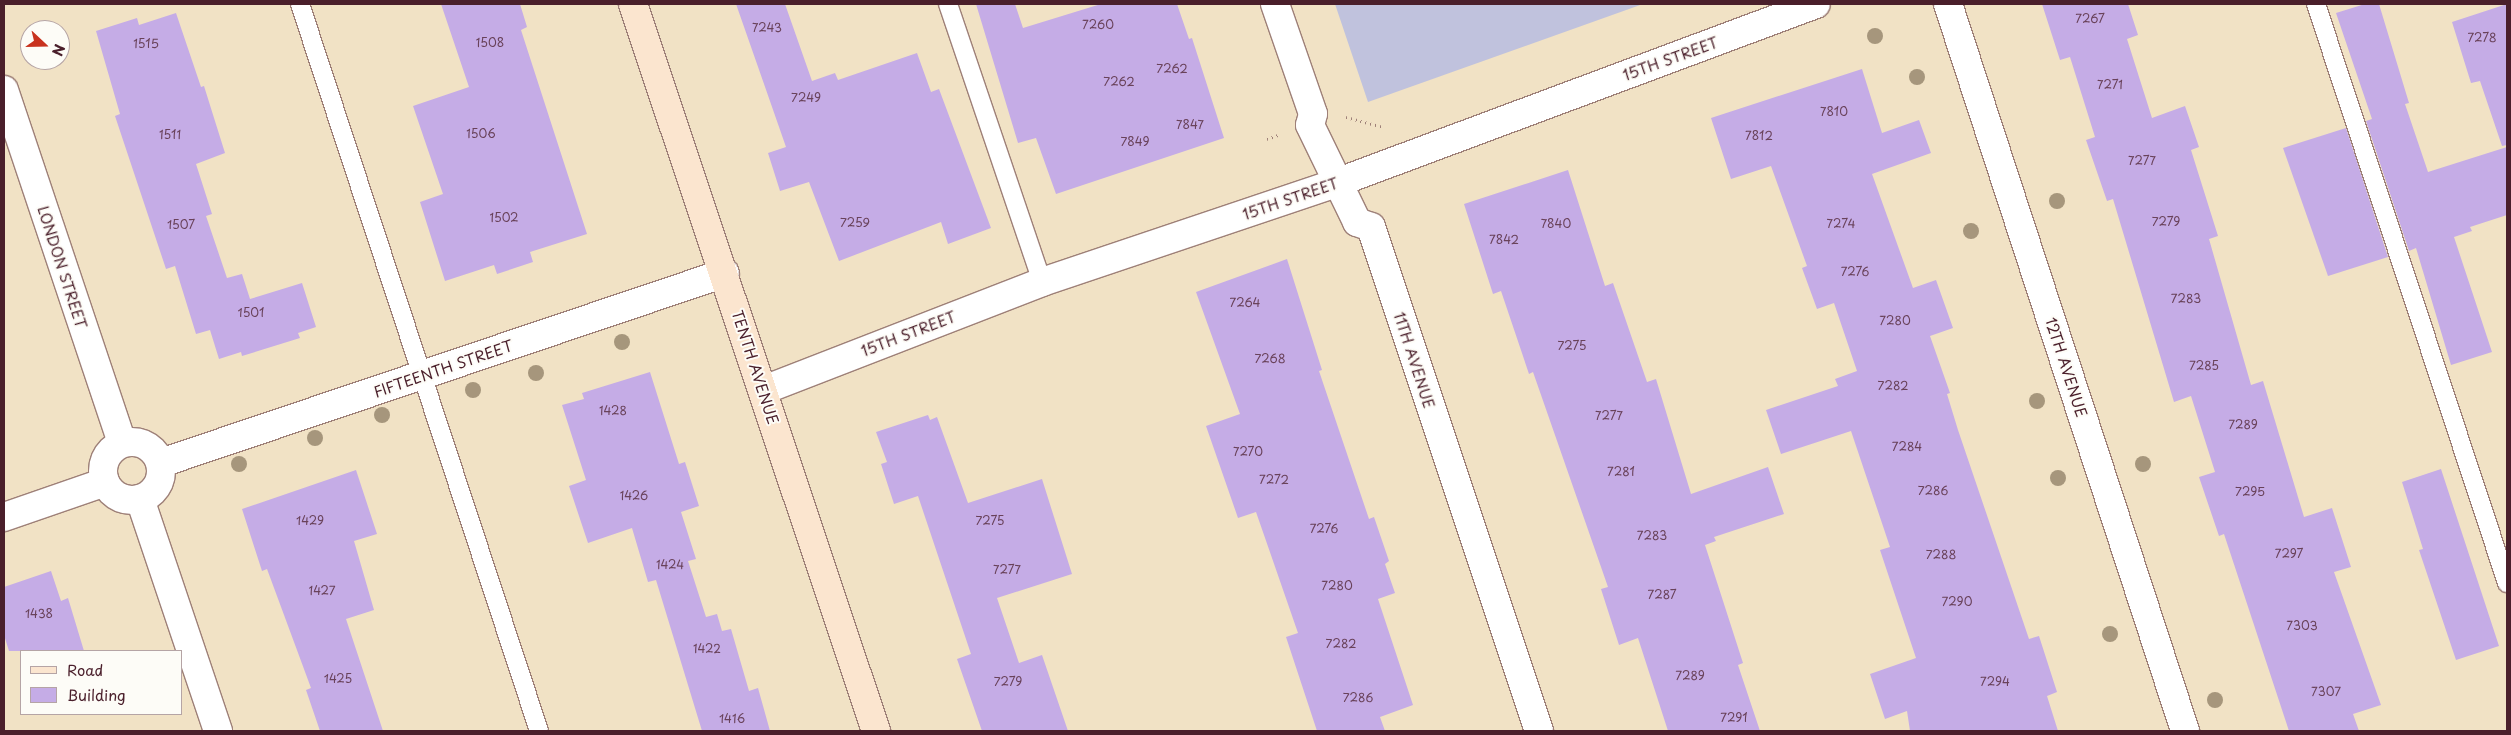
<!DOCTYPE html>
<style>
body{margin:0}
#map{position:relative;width:2511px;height:735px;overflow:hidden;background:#f1e2c5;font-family:"Playpen Sans",sans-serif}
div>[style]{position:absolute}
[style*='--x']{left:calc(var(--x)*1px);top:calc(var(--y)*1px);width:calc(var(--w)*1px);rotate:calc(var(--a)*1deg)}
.industrial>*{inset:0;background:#c0c2dd}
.building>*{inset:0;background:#c5ace6}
.path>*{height:3px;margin-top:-1.5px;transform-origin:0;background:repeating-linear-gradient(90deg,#9e8078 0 1px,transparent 0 5px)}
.roads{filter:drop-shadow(1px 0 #9e8078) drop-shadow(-1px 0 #9e8078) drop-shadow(0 1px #9e8078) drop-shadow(0 -1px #9e8078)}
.lane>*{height:18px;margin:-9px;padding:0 9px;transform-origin:9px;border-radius:9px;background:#fff}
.street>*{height:28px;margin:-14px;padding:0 14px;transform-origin:14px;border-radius:14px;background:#fff}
.street>.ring{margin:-14px;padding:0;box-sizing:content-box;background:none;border:28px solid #fff;border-radius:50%}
.secondary>*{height:28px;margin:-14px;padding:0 14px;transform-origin:14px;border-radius:14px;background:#fbe5cf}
.trees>*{width:16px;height:16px;margin:-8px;border-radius:50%;background:#a6967c}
span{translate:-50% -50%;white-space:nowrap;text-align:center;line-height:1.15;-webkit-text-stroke:4px #fdfcf7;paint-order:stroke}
.number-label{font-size:12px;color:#69425a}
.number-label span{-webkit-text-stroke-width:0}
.street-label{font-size:15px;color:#4a1f2b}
.frame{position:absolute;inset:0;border:5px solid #4a1f2b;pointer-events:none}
.legend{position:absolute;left:20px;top:650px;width:162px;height:65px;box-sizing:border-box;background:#fdfcf7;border:1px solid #b5a4a5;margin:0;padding:6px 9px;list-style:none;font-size:15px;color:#4a1f2b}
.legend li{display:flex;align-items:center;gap:10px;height:25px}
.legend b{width:25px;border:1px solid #b5a4a5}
.north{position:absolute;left:20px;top:20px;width:50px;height:50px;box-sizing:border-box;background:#fdfcf7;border:1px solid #b5a4a5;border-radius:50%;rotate:111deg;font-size:14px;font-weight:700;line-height:20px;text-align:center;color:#4a1f2b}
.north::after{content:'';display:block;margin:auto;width:18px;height:22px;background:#c8321e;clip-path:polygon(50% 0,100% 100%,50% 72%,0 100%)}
</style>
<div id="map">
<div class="industrial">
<div style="clip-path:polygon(1335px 4px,1643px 4px,1368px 102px)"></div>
</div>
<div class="building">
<div style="clip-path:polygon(441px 4px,520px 4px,527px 27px,521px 30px,587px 234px,530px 252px,533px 262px,497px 274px,494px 265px,445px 281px,420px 202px,443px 194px,413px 106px,469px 87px)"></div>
<div style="clip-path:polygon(736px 4px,785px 4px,812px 81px,835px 73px,838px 80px,917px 53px,931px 92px,939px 89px,991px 228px,948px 244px,941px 222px,839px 261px,809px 182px,780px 191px,768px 153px,786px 147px)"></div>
<div style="clip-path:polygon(976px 4px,1015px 4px,1023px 28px,1101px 4px,1177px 4px,1189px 39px,1192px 38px,1224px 138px,1056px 194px,1036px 138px,1018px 143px)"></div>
<div style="clip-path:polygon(2042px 4px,2128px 4px,2138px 35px,2127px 39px,2152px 118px,2185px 106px,2199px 147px,2191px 150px,2218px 236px,2209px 239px,2251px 385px,2263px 381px,2304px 517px,2332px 508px,2351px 567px,2334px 572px,2381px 705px,2353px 714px,2359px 731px,2289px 731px,2224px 534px,2219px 536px,2199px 477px,2215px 472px,2191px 396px,2174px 402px,2113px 199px,2107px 201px,2086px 140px,2095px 137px,2070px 57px,2060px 60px)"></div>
<div style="clip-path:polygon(2365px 4px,2379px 4px,2409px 103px,2405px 104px,2428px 172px,2507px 147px,2507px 215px,2470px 227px,2472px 231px,2454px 237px,2492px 352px,2451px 365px,2416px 248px,2409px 251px,2366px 121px,2372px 119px,2336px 13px)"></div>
<div style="clip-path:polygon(2507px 4px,2507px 145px,2502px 146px,2480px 81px,2471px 83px,2452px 22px)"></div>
<div style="clip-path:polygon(176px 13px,201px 87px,204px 86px,225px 153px,196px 164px,212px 214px,206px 216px,227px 278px,242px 274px,250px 299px,302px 283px,316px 327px,298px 333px,300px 338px,242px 356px,241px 352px,219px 359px,210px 330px,196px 334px,175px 266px,166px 269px,115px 116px,120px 114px,96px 31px,137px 18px,139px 25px)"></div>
<div style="clip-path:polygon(1862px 69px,1882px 133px,1919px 120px,1931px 153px,1872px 174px,1913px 288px,1936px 280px,1953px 328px,1930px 336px,1950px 393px,1947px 394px,1958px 430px,2029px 639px,2039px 636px,2057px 692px,2047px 696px,2058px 731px,1910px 731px,1907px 711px,1885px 719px,1870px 674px,1916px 658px,1880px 550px,1890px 547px,1851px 431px,1781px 454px,1766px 410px,1838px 386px,1835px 379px,1857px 371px,1834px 303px,1817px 309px,1802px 268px,1807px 266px,1771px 166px,1731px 179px,1711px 118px)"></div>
<div style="clip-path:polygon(2346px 128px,2388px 257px,2328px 276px,2283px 148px)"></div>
<div style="clip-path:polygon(1568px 170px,1605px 286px,1613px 283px,1647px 382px,1656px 379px,1691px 494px,1768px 467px,1784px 514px,1714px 537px,1716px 541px,1705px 545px,1743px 663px,1738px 665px,1760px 731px,1668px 731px,1638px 638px,1619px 645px,1601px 589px,1608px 587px,1533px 372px,1529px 374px,1501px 291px,1493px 294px,1464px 204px)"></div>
<div style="clip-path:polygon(1287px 259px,1322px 370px,1319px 371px,1369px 519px,1374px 517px,1389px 561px,1385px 564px,1395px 593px,1378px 599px,1413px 705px,1380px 717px,1385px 731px,1317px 731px,1286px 637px,1298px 633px,1256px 512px,1238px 518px,1206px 426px,1240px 414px,1196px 292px)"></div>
<div style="clip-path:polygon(650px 372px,679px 464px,685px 462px,699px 506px,681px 512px,696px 559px,688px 561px,706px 617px,717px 614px,722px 631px,731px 629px,749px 691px,758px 688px,770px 731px,702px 731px,656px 580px,648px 582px,632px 528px,588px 543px,569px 486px,586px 480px,562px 405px,584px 399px,582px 393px)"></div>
<div style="clip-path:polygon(928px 415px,930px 420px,937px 417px,968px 503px,1042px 479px,1072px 574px,997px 598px,1019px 663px,1042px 655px,1068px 731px,982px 731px,957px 659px,971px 654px,918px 496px,894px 504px,881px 464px,887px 462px,876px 432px)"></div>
<div style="clip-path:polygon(2441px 469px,2499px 646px,2456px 660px,2419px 550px,2423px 549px,2402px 482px)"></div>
<div style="clip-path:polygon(356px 470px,377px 534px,354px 541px,374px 610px,346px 619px,383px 731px,320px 731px,306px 690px,311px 688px,267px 569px,262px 571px,242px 509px)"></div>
<div style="clip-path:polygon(51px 571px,61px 601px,68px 598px,84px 651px,9px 651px,4px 635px,4px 587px)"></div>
</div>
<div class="path">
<div style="--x:1346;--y:117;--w:38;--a:15"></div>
<div style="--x:1267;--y:139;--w:12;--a:-20"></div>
</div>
<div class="roads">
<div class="lane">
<div style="--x:300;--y:4;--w:765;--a:71.8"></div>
<div style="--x:948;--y:4;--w:293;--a:71.3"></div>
<div style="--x:2316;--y:4;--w:610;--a:71.74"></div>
</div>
<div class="street">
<div style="--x:1275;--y:4;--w:116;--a:70.9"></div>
<div style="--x:1313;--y:114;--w:11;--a:105"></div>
<div style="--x:1310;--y:125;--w:108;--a:64.1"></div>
<div style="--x:1357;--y:222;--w:15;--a:20"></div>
<div style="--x:1371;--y:227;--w:531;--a:71.57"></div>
<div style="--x:1948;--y:4;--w:765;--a:71.94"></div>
<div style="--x:4;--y:90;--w:372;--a:71.5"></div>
<div style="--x:764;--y:390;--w:298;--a:-21.2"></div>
<div style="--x:1042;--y:282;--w:310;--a:-18.6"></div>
<div style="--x:1336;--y:183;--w:512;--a:-20.45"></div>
<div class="ring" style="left:103px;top:442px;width:30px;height:30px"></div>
<div style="--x:161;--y:463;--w:595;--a:-18.62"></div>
<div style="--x:140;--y:499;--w:245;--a:71.4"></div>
<div style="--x:4;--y:517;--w:107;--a:-19.1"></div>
</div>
<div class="secondary">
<div style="--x:633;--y:4;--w:767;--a:71.52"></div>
</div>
</div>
<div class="trees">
<div style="left:1875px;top:36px"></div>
<div style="left:1917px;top:77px"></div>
<div style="left:2057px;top:201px"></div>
<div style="left:1971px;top:231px"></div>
<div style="left:622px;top:342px"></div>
<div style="left:536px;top:373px"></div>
<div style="left:473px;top:390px"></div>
<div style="left:2037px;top:401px"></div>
<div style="left:382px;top:415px"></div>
<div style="left:315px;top:438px"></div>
<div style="left:239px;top:464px"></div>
<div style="left:2143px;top:464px"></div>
<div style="left:2058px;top:478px"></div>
<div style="left:2110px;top:634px"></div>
<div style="left:2215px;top:700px"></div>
</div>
<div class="number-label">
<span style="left:2090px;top:19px">7267</span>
<span style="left:1098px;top:25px">7260</span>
<span style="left:767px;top:28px">7243</span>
<span style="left:2482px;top:38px">7278</span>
<span style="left:490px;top:43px">1508</span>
<span style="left:146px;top:44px">1515</span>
<span style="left:1172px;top:69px">7262</span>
<span style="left:1119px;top:82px">7262</span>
<span style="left:2110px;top:85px">7271</span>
<span style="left:806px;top:98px">7249</span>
<span style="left:1834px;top:112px">7810</span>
<span style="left:1190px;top:125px">7847</span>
<span style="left:481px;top:134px">1506</span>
<span style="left:170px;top:135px">1511</span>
<span style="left:1759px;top:136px">7812</span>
<span style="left:1135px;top:142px">7849</span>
<span style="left:2142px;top:161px">7277</span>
<span style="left:504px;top:218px">1502</span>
<span style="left:2166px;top:222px">7279</span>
<span style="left:855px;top:223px">7259</span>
<span style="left:1556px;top:224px">7840</span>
<span style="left:1841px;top:224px">7274</span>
<span style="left:181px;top:225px">1507</span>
<span style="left:1504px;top:240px">7842</span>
<span style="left:1855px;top:272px">7276</span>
<span style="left:2186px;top:299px">7283</span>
<span style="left:1245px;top:303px">7264</span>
<span style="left:251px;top:313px">1501</span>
<span style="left:1895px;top:321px">7280</span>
<span style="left:1572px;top:346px">7275</span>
<span style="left:1270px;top:359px">7268</span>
<span style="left:2204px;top:366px">7285</span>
<span style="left:1893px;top:386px">7282</span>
<span style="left:613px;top:411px">1428</span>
<span style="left:1609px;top:416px">7277</span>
<span style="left:2243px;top:425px">7289</span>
<span style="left:1907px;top:447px">7284</span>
<span style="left:1248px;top:452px">7270</span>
<span style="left:1621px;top:472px">7281</span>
<span style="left:1274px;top:480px">7272</span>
<span style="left:1933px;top:491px">7286</span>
<span style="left:2250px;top:492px">7295</span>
<span style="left:634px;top:496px">1426</span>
<span style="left:310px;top:521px">1429</span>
<span style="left:990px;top:521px">7275</span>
<span style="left:1324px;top:529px">7276</span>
<span style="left:1652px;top:536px">7283</span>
<span style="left:2289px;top:554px">7297</span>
<span style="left:1941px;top:555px">7288</span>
<span style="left:670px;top:565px">1424</span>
<span style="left:1007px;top:570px">7277</span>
<span style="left:1337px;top:586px">7280</span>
<span style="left:322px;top:591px">1427</span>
<span style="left:1662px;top:595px">7287</span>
<span style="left:1957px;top:602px">7290</span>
<span style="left:39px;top:614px">1438</span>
<span style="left:2302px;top:626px">7303</span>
<span style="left:1341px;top:644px">7282</span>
<span style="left:707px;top:649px">1422</span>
<span style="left:1690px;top:676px">7289</span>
<span style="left:338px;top:679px">1425</span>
<span style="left:1008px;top:682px">7279</span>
<span style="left:1995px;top:682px">7294</span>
<span style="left:2326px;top:692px">7307</span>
<span style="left:1358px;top:698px">7286</span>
<span style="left:1734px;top:718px">7291</span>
<span style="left:732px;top:719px">1416</span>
</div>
<div class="street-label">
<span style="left:1670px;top:58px;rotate:-20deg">15TH STREET</span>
<span style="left:1290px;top:198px;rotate:-19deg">15TH STREET</span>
<span style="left:63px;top:267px;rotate:72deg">LONDON STREET</span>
<span style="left:908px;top:333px;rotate:-21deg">15TH STREET</span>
<span style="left:1415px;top:360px;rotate:72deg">11TH AVENUE</span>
<span style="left:756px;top:367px;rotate:72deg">TENTH AVENUE</span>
<span style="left:2067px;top:367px;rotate:72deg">12TH AVENUE</span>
<span style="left:443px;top:368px;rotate:-19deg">FIFTEENTH STREET</span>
</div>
<div class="frame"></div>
<ul class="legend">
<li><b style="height:6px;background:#fbe5cf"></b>Road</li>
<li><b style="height:14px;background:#c5ace6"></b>Building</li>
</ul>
<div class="north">N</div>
</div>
